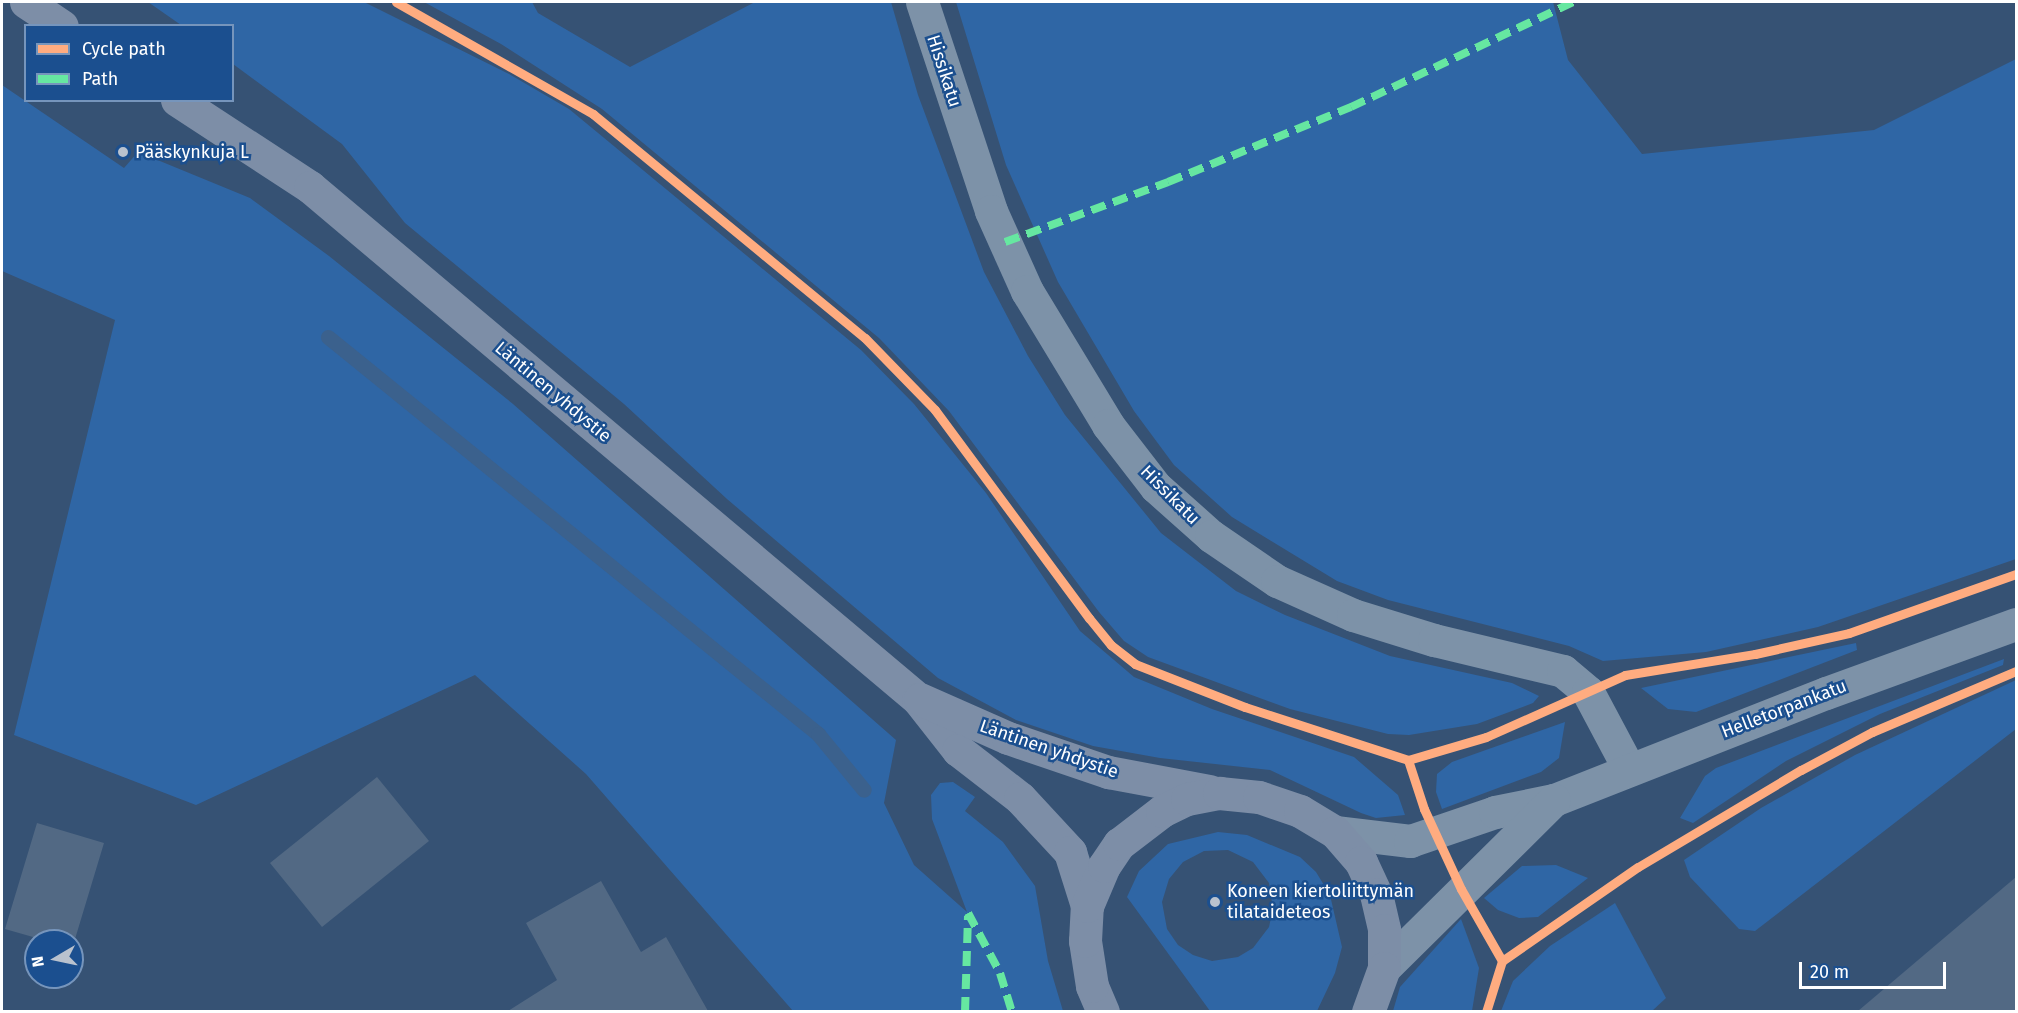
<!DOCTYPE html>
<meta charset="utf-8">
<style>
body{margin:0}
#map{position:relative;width:2018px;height:1013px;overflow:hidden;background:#365274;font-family:"Fira Sans",sans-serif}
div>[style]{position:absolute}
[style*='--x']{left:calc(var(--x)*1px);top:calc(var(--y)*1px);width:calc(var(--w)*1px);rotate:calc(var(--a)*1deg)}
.green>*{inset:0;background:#2f66a5}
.stream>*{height:15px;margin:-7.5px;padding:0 7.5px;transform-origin:7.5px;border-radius:7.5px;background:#3b618d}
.building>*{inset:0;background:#526984}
.minor>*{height:33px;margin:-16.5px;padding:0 16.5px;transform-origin:16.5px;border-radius:16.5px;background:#7d92a8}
.major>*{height:33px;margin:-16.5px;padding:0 16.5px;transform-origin:16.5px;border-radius:16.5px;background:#7d8ea7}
.quiet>*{height:8px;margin-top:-4px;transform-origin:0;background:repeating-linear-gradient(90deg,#66e7a1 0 15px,transparent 0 23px)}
.cycleway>*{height:9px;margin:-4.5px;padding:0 4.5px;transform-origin:4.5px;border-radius:4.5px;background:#ffac80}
.dots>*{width:16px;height:16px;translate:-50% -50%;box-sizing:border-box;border:3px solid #1b4f8f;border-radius:50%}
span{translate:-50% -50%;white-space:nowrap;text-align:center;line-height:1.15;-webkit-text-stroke:5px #1b4f8f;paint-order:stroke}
.street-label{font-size:18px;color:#fff}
.poi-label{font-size:18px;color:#fff}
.left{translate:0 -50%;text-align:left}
.frame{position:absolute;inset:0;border:3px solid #fff;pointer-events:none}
.legend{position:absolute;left:24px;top:24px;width:210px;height:78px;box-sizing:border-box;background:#1b4f8f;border:2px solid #7695bc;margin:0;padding:8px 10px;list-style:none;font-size:18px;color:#fff}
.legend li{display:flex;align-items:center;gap:12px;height:30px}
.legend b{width:30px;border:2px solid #7695bc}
.north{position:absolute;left:24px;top:929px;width:60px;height:60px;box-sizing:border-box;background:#1b4f8f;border:2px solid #7695bc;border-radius:50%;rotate:261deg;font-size:16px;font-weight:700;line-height:24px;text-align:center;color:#fff}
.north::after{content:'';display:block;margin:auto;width:21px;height:27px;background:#b9c2ce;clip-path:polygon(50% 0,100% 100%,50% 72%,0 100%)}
.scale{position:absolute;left:1799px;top:962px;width:147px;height:27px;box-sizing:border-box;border:3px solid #fff;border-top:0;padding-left:8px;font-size:18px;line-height:21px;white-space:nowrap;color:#fff;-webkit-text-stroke:4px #1b4f8f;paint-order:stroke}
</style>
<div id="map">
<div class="green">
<div style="clip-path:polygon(148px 2px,364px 2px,509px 74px,569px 109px,861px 350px,914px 404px,986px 493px,1080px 631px,1134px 677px,1212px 709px,1354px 757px,1398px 795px,1405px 815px,1376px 818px,1361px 813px,1270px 770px,1160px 758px,1093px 746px,1016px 720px,938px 678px,727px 499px,624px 404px,405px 223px,342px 144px,233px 64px,232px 26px,181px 25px)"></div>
<div style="clip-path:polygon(424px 2px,532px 2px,538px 13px,630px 67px,755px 2px,891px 2px,918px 95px,984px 272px,1028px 356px,1065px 415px,1161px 533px,1236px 591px,1285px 615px,1390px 656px,1512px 683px,1539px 696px,1533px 703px,1477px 724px,1409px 735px,1388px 734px,1290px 709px,1148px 657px,1124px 641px,1099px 612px,949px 411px,879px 338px,602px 109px,501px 44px)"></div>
<div style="clip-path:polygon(956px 2px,1553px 2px,1568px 60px,1642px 154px,1874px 130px,2016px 59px,2016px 559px,1818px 627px,1706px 652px,1603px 661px,1569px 646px,1388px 600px,1337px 581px,1232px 517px,1174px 465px,1134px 411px,1058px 282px,1006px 165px)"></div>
<div style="clip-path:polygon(2px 85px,124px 168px,138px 152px,250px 198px,329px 256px,513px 404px,896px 740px,884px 803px,914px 865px,967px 912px,932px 819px,931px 795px,940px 783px,953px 782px,975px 797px,965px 811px,1003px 842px,1035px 886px,1048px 961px,1063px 1011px,793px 1011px,586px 774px,475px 675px,196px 805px,14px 735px,115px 320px,2px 271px)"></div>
<div style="clip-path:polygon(1856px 643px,1857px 650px,1696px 712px,1668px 709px,1641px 688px)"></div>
<div style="clip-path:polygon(2004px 659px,2003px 665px,1880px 714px,1786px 761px,1693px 823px,1680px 818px,1705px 776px,1716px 768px)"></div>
<div style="clip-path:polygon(2016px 680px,2016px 729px,1755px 931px,1739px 929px,1690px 877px,1684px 860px,1761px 808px,1855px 755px)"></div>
<div style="clip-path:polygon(1565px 722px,1559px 758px,1541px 772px,1442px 809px,1436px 792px,1437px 774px,1452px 762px)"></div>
<div style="clip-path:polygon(evenodd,1218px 832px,1247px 835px,1300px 857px,1316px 872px,1330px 895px,1342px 947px,1335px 973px,1317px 1011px,1210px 1011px,1127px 897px,1139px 871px,1168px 844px,1218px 832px,1228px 850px,1253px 862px,1269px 883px,1273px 909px,1269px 927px,1253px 948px,1238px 957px,1212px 961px,1193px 955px,1178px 945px,1167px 929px,1162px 902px,1169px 879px,1183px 862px,1204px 851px,1228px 850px)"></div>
<div style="clip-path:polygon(1556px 865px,1588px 878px,1538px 917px,1519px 918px,1498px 910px,1484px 898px,1522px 866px)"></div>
<div style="clip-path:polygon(1615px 903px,1666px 998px,1652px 1011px,1501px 1011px,1513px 981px,1550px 946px)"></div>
<div style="clip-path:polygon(1461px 919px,1479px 968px,1472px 1011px,1393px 1011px,1400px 987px)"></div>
</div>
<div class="stream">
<div style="--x:328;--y:337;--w:631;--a:39.01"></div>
<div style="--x:818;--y:734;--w:72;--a:50.6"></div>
</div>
<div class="building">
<div style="clip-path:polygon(377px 777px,429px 841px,322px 927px,270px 863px)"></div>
<div style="clip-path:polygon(37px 823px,104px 843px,72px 949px,72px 941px,47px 941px,5px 929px)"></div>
<div style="clip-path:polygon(2016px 877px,2016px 1011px,1858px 1011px)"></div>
<div style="clip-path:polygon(601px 881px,641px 952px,666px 937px,708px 1011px,508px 1011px,557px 980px,526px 923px)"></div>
</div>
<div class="minor">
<div style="--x:922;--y:2;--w:220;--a:71.7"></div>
<div style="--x:991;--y:211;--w:88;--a:65.8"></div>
<div style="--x:1027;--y:291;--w:157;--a:58.8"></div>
<div style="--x:1108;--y:425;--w:78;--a:52.3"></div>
<div style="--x:1156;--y:487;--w:74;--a:41.7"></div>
<div style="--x:1211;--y:536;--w:80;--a:34.3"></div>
<div style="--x:1277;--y:581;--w:83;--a:24.1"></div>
<div style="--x:1353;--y:615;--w:85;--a:17.2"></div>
<div style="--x:1434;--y:640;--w:133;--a:13.5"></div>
<div style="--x:1563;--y:671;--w:33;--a:40"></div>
<div style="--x:1588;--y:692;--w:87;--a:62"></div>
<div style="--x:1335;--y:832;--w:76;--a:6.8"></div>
<div style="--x:1410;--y:841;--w:90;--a:-18.8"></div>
<div style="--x:1495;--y:812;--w:60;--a:-11.5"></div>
<div style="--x:1554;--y:800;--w:292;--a:-21.5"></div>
<div style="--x:1826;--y:693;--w:202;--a:-20"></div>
<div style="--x:1384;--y:968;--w:239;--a:-44.7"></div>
</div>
<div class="major">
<div style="--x:26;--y:2;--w:43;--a:33.7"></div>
<div style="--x:177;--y:100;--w:159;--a:33.2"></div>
<div style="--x:310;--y:187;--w:795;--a:40.1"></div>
<div style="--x:918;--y:699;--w:65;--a:51.9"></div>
<div style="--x:958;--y:750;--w:78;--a:37.7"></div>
<div style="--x:1020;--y:798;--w:74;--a:47.2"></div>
<div style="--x:1070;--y:852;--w:57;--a:72.5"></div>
<div style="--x:920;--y:699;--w:96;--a:23.9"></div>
<div style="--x:1008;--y:738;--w:106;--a:18.8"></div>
<div style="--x:1108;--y:772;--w:104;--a:10.6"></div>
<div style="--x:1103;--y:1012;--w:28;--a:-113"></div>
<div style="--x:1092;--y:986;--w:46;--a:-98.8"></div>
<div style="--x:1085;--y:941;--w:35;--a:-87"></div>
<div style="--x:1087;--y:906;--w:43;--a:-67"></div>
<div style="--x:1104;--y:866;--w:27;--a:-56"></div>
<div style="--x:1119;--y:844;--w:54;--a:-37.5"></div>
<div style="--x:1162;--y:811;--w:28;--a:-26"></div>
<div style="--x:1187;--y:799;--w:33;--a:-11"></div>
<div style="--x:1219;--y:793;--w:40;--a:5.7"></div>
<div style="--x:1259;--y:797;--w:43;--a:18.9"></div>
<div style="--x:1300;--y:811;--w:41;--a:31"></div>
<div style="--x:1335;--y:832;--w:40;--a:49"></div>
<div style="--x:1361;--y:862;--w:35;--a:65"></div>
<div style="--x:1376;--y:894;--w:37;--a:77"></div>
<div style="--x:1384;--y:930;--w:38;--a:90"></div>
<div style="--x:1384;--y:968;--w:47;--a:110"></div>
</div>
<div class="quiet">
<div style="--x:1005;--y:242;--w:174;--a:-20.2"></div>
<div style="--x:1168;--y:182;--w:198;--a:-22.3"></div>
<div style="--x:1351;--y:107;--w:246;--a:-25.3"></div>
<div style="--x:968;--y:913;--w:68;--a:61.9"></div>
<div style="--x:1000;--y:973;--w:41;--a:72.9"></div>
<div style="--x:965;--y:1012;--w:96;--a:-88.2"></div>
</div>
<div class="cycleway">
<div style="--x:396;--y:2;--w:227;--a:29.6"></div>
<div style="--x:593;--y:114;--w:352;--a:39.5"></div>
<div style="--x:865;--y:338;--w:100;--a:45.8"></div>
<div style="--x:935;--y:410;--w:259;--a:53.5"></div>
<div style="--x:1089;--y:618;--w:35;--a:51"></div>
<div style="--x:1111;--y:645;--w:31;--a:38"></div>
<div style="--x:1135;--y:664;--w:118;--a:21.4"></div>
<div style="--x:1245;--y:707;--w:171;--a:18"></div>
<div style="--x:1408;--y:760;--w:52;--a:71.9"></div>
<div style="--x:1424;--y:809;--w:88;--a:65.2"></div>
<div style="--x:1461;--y:889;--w:83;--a:60.3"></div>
<div style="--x:1502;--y:961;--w:53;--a:107.4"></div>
<div style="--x:1408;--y:760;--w:81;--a:-16.4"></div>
<div style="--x:1486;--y:737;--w:152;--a:-24"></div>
<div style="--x:1625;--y:675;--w:132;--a:-9.2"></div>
<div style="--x:1755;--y:654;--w:96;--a:-12.6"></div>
<div style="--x:1849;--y:633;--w:177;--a:-19.5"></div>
<div style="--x:1502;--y:961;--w:165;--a:-34.7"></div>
<div style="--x:1638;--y:867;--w:190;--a:-30.8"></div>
<div style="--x:1801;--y:770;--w:81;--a:-28.2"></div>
<div style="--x:1872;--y:732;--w:156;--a:-23"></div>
</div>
<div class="dots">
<div style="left:123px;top:152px;background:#b9c2ce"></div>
<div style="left:1215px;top:902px;background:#b9c2ce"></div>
</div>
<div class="street-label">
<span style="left:944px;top:71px;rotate:72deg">Hissikatu</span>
<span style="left:553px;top:392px;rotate:40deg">Läntinen yhdystie</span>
<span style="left:1170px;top:495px;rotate:45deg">Hissikatu</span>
<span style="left:1784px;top:709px;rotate:-21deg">Helletorpankatu</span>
<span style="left:1049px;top:749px;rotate:19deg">Läntinen yhdystie</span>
</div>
<div class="poi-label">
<span class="left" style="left:135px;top:152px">Pääskynkuja L</span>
<span class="left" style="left:1227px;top:902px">Koneen kiertoliittymän<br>tilataideteos</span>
</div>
<div class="frame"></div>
<ul class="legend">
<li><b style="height:8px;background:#ffac80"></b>Cycle path</li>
<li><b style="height:8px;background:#66e7a1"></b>Path</li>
</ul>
<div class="north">N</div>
<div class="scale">20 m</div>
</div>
